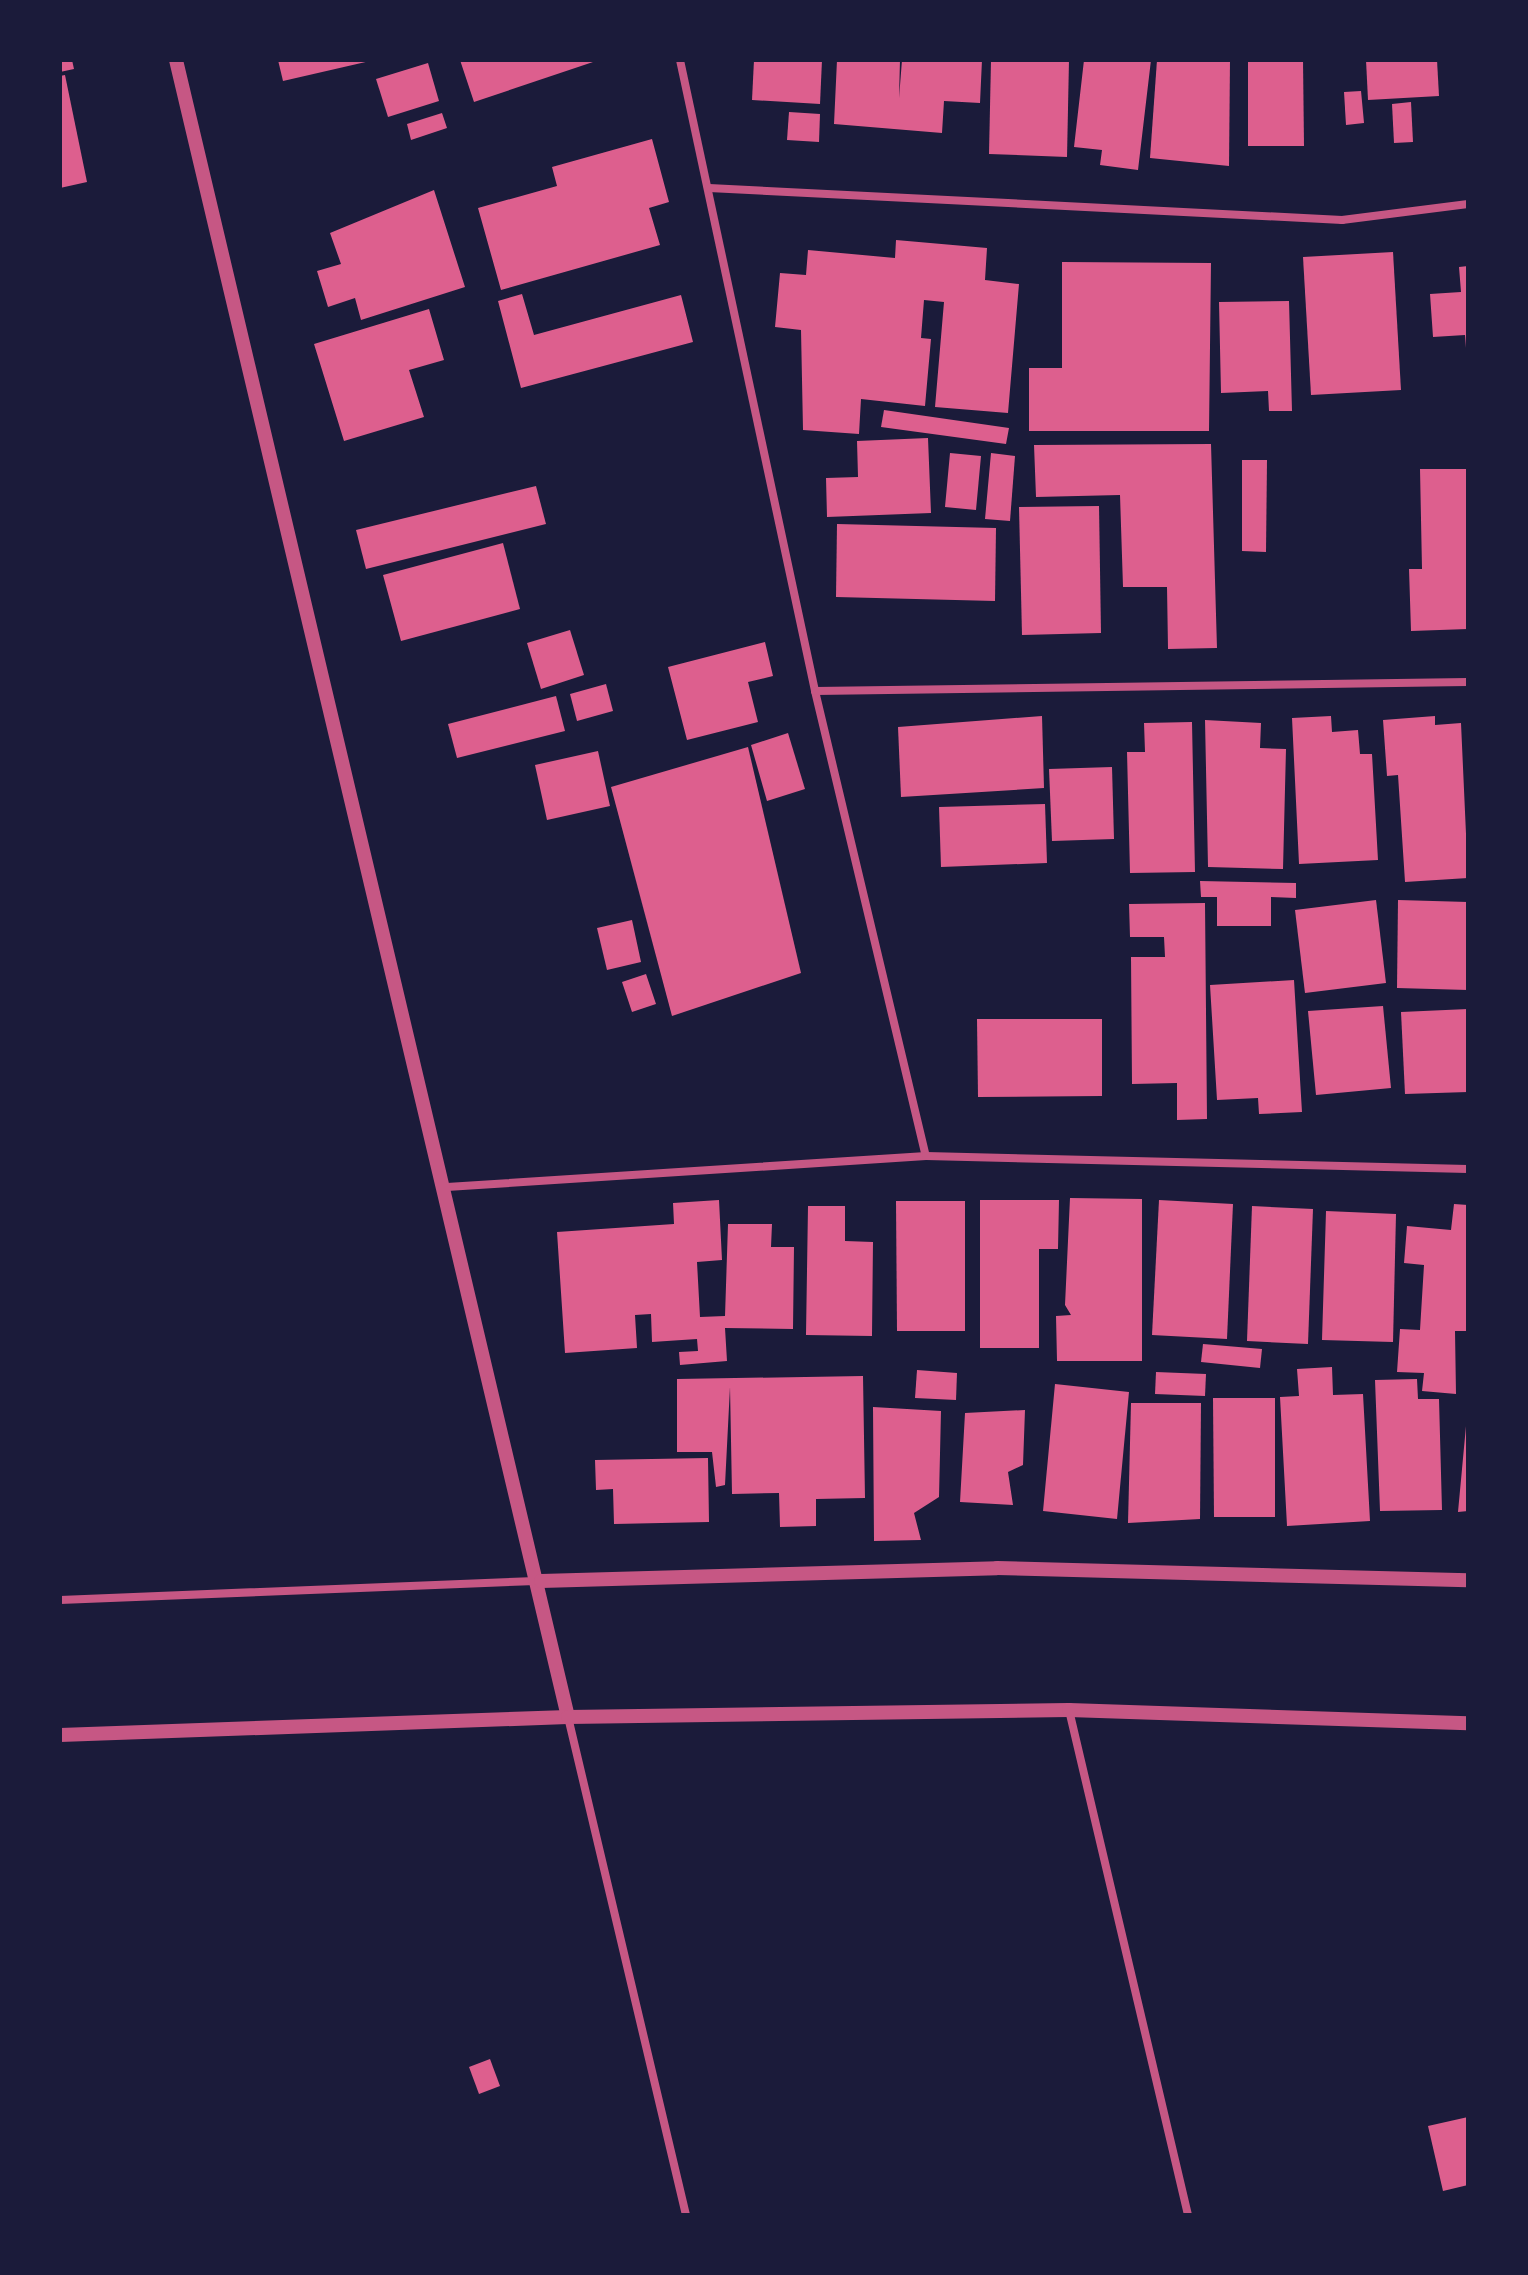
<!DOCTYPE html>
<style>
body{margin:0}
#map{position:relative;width:1528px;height:2275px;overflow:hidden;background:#1b1b3a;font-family:"Zilla Slab",serif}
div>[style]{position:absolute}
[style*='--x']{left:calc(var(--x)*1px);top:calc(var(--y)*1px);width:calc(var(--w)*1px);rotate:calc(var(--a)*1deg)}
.building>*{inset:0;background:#dd5f8e}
.minor>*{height:8px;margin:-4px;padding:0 4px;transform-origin:4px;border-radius:4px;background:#c65784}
.tertiary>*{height:14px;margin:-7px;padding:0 7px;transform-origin:7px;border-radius:7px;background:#c65784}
span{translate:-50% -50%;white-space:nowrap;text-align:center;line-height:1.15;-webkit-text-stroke:6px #1b1b3a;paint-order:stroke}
.frame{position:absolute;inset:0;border:62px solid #1b1b3a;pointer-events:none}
</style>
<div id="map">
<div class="building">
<div style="clip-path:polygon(60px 60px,72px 60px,74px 69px,60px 72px)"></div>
<div style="clip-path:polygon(278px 60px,370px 60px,370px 61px,283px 81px)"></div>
<div style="clip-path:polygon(460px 60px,596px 60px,596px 61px,474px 102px)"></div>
<div style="clip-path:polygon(754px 60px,822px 60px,820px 104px,752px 100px)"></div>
<div style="clip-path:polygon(837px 60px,900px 60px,899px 98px,902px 60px,982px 60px,980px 103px,944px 101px,942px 133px,834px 124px)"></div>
<div style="clip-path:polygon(991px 60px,1069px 60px,1067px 157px,989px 154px)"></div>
<div style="clip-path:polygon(1084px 60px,1151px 60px,1138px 170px,1100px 165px,1102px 150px,1074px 147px)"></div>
<div style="clip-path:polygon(1157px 60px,1230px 60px,1229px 166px,1150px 158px)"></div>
<div style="clip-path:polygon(1248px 60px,1303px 60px,1304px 146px,1248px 146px)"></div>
<div style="clip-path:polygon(1366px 60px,1437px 60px,1439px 96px,1368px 100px)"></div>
<div style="clip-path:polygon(428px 63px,439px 101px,388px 117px,376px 79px)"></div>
<div style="clip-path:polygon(65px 75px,87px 182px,60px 188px,60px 76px)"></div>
<div style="clip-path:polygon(1361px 91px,1364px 123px,1346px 125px,1344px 92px)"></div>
<div style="clip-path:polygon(1411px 102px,1413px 142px,1394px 143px,1392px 104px)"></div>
<div style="clip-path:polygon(789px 112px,820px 114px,819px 142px,787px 140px)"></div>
<div style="clip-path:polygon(442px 113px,447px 128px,411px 140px,407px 124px)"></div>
<div style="clip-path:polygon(652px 139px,669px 202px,649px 208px,660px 245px,501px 290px,478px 208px,557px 186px,552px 167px)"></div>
<div style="clip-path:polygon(434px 190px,465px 287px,361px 320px,355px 298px,328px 307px,317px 271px,341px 264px,330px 233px)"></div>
<div style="clip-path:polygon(896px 240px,987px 248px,985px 280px,1019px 284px,1008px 413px,935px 407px,944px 302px,924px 300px,921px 338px,931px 339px,925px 406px,861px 399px,859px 434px,803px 430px,801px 330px,775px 327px,780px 273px,806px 275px,808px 250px,895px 258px)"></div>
<div style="clip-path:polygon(1393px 252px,1401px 390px,1311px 395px,1303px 257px)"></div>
<div style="clip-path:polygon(1062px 262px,1211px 263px,1209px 431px,1029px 431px,1029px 368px,1062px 368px)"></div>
<div style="clip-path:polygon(1468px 266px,1468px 348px,1466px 348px,1465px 335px,1433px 337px,1430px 294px,1461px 292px,1459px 267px)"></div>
<div style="clip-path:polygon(522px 294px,534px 335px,681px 295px,693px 342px,521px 388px,498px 301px)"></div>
<div style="clip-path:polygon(1289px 301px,1292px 411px,1269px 411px,1268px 391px,1221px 393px,1219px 302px)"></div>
<div style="clip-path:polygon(429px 309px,444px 360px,409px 370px,424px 417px,344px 441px,314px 344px)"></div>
<div style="clip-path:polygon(884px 410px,1009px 428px,1006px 444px,881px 427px)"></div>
<div style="clip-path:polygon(928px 438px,931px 513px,827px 517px,826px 478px,858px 477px,857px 441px)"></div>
<div style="clip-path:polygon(1211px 444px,1217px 648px,1168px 649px,1167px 587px,1123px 587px,1120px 495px,1036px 497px,1034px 445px)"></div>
<div style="clip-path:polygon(950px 453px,981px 456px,976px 510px,945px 507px)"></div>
<div style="clip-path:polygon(991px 453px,1015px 456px,1010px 521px,985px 519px)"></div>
<div style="clip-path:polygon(1242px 460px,1267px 460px,1266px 552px,1242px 551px)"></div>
<div style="clip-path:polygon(1420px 469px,1468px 469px,1468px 629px,1411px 631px,1409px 569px,1422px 569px)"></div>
<div style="clip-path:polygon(536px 486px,546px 524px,366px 569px,356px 530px)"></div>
<div style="clip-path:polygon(1099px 506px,1101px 633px,1022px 635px,1019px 507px)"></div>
<div style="clip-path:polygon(837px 524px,996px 528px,995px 601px,836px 597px)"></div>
<div style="clip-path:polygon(503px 543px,520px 609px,401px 641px,383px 575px)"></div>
<div style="clip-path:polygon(570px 630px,584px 675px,541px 689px,527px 643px)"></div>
<div style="clip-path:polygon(765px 642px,773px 676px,748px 682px,758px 722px,687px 740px,668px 667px)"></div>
<div style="clip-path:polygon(606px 684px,613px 711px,577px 721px,570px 694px)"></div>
<div style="clip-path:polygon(556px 696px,565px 731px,457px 758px,448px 724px)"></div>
<div style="clip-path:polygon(1042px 716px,1044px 788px,901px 797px,898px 727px)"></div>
<div style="clip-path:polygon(1331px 716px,1332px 732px,1358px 730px,1360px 754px,1372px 754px,1378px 860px,1299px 864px,1292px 718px)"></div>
<div style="clip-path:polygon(1435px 716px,1435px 725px,1461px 723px,1468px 878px,1405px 882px,1398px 775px,1387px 776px,1383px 720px)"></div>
<div style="clip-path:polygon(1205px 720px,1261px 723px,1260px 748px,1286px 749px,1283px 869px,1208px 867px)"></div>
<div style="clip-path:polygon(1192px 722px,1195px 872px,1130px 873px,1127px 752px,1145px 752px,1144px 723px)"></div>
<div style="clip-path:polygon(788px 733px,805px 789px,767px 801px,751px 745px)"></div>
<div style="clip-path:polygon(748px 747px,801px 973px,672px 1016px,611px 787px)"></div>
<div style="clip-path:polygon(598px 751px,610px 806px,547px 820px,535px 765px)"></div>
<div style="clip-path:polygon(1112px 767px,1114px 839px,1052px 841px,1049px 769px)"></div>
<div style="clip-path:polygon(1045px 804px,1047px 863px,941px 867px,939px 807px)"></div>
<div style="clip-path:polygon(1200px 881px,1296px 883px,1296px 898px,1271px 897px,1271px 926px,1217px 926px,1217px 897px,1201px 897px)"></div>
<div style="clip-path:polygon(1376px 900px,1386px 983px,1305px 993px,1295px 910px)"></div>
<div style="clip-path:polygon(1398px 900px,1468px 902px,1468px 990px,1397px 988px)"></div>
<div style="clip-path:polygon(1205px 903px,1207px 1119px,1177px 1120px,1177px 1083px,1132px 1084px,1131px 957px,1165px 957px,1164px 937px,1130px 937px,1129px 904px)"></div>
<div style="clip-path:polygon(632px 920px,641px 962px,607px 970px,597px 928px)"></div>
<div style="clip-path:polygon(646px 974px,656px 1004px,632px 1012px,622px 982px)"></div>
<div style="clip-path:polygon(1294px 980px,1302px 1112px,1259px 1114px,1258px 1098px,1217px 1100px,1210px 985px)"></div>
<div style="clip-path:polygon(1383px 1006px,1391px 1088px,1316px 1095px,1308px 1011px)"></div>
<div style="clip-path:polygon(1468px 1009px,1468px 1092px,1405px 1094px,1401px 1012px)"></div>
<div style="clip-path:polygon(977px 1019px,1102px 1019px,1102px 1096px,978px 1097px)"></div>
<div style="clip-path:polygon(1070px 1198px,1142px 1199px,1142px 1361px,1057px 1361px,1056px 1316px,1071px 1315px,1065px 1305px)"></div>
<div style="clip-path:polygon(719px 1200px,722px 1260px,697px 1262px,700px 1317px,725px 1316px,728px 1224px,772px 1224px,771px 1247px,794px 1247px,793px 1329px,725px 1328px,727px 1361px,680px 1365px,679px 1352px,698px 1351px,697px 1339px,652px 1342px,651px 1314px,635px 1315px,637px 1348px,565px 1353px,557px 1232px,674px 1224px,673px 1203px)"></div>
<div style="clip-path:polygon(980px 1200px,1059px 1200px,1058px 1249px,1039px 1249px,1039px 1348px,980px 1348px)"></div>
<div style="clip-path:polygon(1159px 1200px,1233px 1204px,1227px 1339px,1152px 1335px)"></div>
<div style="clip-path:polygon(896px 1201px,965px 1201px,965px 1331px,897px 1331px)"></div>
<div style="clip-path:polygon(1454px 1204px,1468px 1205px,1468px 1331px,1455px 1331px,1456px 1394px,1422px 1391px,1424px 1373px,1397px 1372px,1400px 1329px,1420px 1330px,1424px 1265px,1404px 1263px,1407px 1226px,1451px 1230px)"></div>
<div style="clip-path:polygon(808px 1206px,845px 1206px,845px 1241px,873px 1242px,872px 1336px,806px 1335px)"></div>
<div style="clip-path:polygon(1252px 1206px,1313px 1209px,1308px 1344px,1247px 1341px)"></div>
<div style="clip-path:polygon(1326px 1211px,1396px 1214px,1393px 1342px,1322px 1340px)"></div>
<div style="clip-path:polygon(1203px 1344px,1262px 1349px,1260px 1368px,1201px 1362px)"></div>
<div style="clip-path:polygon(1332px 1367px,1333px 1395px,1363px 1394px,1370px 1521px,1287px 1526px,1280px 1397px,1299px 1396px,1297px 1369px)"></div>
<div style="clip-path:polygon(917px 1370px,957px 1373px,956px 1400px,915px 1398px)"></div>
<div style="clip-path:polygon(1156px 1372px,1206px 1374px,1205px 1396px,1155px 1394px)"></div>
<div style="clip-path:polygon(863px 1376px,865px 1498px,816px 1499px,816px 1526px,780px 1527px,779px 1493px,732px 1494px,730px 1387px,725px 1485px,716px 1487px,712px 1452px,677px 1452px,677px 1379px)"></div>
<div style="clip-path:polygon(1417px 1379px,1418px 1399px,1439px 1399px,1442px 1510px,1380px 1511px,1375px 1380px)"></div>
<div style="clip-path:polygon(1055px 1384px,1129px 1392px,1117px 1519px,1043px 1511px)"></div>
<div style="clip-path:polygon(1213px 1398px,1275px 1398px,1275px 1517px,1214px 1517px)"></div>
<div style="clip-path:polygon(1131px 1403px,1201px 1403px,1200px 1519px,1128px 1523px)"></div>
<div style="clip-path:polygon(873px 1407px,941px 1411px,939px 1497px,914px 1513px,921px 1540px,874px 1541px)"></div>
<div style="clip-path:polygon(1025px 1410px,1023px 1465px,1008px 1472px,1013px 1505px,960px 1502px,965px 1413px)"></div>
<div style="clip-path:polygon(1466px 1426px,1468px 1511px,1458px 1512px)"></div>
<div style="clip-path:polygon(708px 1458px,709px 1522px,614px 1524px,613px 1489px,596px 1490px,595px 1460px)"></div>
<div style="clip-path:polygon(490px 2059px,500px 2086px,479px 2094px,469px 2067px)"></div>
<div style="clip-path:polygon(1468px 2117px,1468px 2185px,1443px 2191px,1428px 2126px)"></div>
</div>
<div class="minor">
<div style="--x:680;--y:60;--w:645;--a:77.92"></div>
<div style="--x:815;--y:691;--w:478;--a:76.6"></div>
<div style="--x:709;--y:188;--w:634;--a:2.89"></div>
<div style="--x:1342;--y:220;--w:127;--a:-7.2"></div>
<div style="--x:815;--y:691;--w:653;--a:-0.79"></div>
<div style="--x:447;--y:1187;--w:480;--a:-3.7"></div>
<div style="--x:926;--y:1156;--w:542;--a:1.37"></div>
<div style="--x:60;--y:1600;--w:476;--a:-2.3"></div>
<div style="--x:1069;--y:1710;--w:519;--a:76.74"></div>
<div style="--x:568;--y:1717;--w:512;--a:76.67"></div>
</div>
<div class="tertiary">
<div style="--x:176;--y:60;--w:1703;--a:76.69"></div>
<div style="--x:541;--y:1581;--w:456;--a:-1.6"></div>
<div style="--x:997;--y:1568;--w:471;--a:1.5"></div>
<div style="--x:60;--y:1735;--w:508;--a:-2.03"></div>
<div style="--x:568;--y:1717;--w:501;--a:-0.8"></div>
<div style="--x:1069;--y:1710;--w:399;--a:1.9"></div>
</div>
<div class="frame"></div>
</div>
